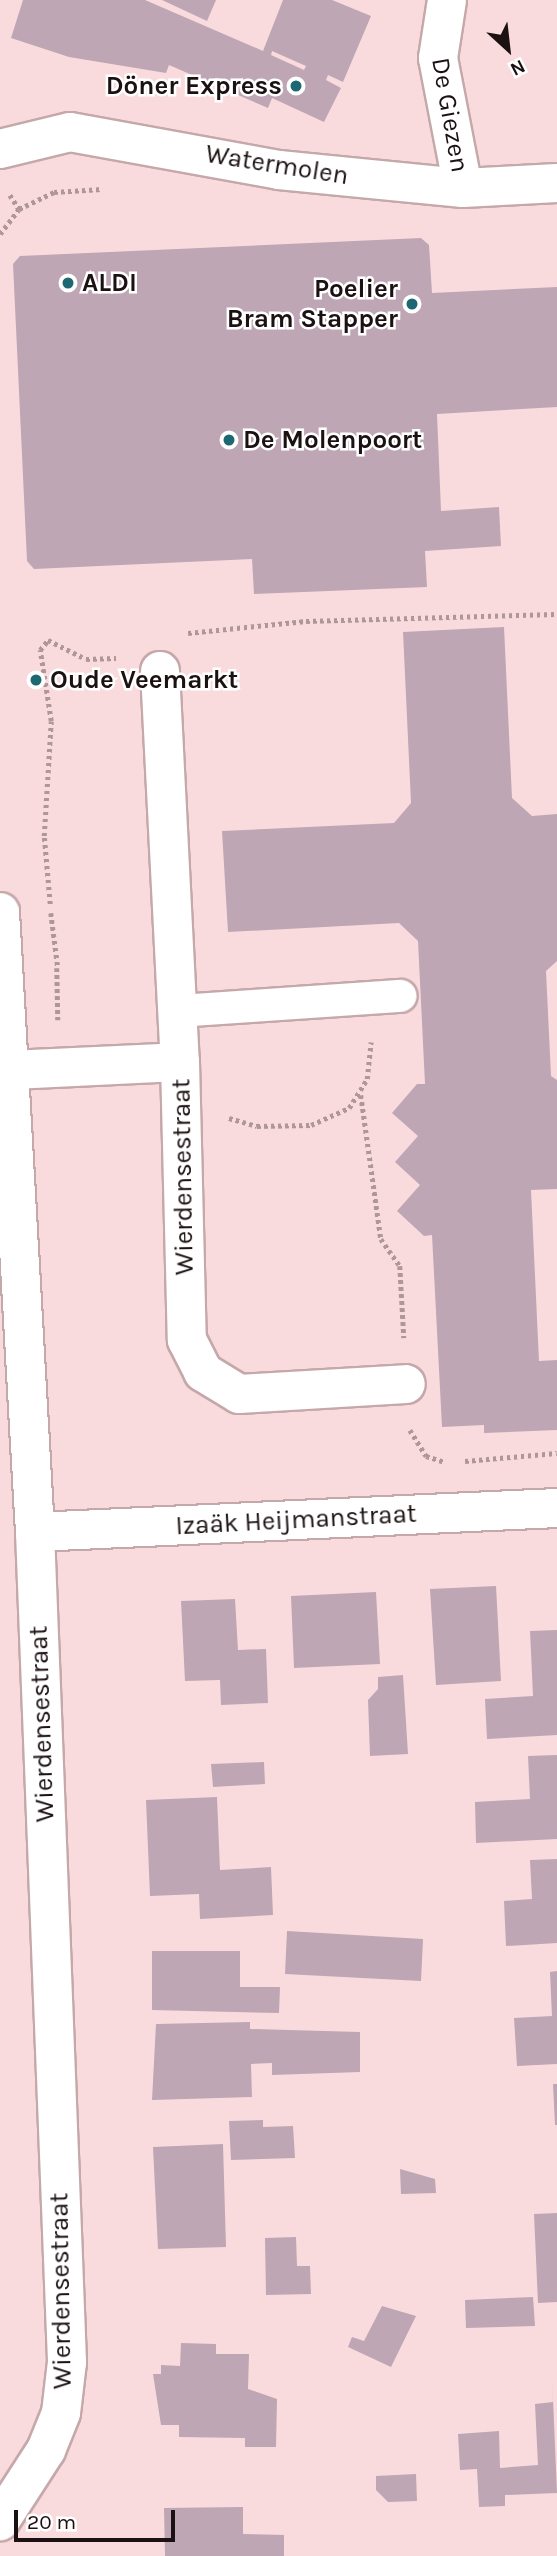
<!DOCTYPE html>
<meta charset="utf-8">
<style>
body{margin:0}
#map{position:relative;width:557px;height:2556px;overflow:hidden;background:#fadbdd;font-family:Karla,sans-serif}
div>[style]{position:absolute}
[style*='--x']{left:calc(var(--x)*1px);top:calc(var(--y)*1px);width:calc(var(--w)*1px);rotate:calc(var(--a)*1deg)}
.building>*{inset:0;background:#bea6b5}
.path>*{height:4.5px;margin-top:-2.25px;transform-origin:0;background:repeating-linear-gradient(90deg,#af9798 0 3.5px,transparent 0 7px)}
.roads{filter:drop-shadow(2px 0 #c5a8a9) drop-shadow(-2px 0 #c5a8a9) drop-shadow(0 2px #c5a8a9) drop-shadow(0 -2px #c5a8a9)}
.lane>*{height:32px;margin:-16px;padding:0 16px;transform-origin:16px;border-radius:16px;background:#fff}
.street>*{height:38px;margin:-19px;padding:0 19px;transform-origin:19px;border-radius:19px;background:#fff}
.secondary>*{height:38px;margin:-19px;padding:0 19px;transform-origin:19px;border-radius:19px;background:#fff}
.dots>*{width:19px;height:19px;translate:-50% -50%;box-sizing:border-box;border:4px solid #fff;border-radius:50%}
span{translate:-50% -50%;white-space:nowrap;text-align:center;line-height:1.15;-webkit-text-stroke:5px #fff;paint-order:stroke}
.poi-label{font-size:26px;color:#1c1112;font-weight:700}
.right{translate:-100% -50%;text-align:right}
.left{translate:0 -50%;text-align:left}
.street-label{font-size:26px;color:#1c1112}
.north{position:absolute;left:473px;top:14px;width:70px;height:70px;-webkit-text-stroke:5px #fff;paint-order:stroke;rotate:153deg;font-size:19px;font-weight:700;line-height:28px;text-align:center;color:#1c1112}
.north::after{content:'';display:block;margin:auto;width:24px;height:32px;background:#1c1112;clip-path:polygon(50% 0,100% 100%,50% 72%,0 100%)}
.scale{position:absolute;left:14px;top:2510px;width:161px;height:32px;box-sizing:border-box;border:4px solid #1c1112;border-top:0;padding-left:9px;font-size:21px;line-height:24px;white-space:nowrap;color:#1c1112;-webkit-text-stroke:5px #fff;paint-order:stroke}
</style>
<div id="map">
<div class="building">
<div style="clip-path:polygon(evenodd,23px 0,145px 0,263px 51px,283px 0,332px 0,371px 16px,343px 82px,328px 75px,326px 80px,341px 88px,324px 122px,272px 98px,268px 108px,169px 65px,166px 73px,69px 57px,11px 38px,23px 0,272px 51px,306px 66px,304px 70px,271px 55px,272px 51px)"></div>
<div style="clip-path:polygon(162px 0,216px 0,207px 21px)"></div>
<div style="clip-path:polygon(421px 238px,429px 245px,432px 293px,557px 287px,557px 407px,437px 414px,441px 511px,499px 507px,501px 546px,425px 551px,427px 587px,254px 594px,252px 559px,34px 569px,27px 561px,13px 264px,20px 256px)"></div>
<div style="clip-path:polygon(504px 627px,512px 798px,532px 816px,557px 814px,557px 961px,546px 971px,551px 1076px,557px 1080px,557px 1189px,531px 1190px,539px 1361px,557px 1360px,557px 1430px,484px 1433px,484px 1425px,442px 1427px,432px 1235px,424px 1236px,397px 1211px,420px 1185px,395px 1162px,418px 1136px,392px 1113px,417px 1084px,425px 1084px,418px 941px,399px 923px,228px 932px,222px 831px,394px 823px,411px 803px,403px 632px)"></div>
<div style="clip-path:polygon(496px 1586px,501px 1681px,436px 1685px,430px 1589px)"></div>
<div style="clip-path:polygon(376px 1592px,380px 1664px,294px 1668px,291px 1596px)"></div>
<div style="clip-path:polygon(235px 1599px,238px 1650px,266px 1649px,268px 1703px,221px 1705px,220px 1680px,185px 1681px,181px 1601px)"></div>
<div style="clip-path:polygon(557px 1630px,557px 1735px,487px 1739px,485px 1699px,533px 1696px,530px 1631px)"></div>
<div style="clip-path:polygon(403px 1675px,408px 1754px,370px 1756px,368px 1700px,378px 1689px,378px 1677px)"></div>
<div style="clip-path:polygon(557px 1755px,557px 1839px,476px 1843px,475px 1802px,530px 1799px,528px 1756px)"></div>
<div style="clip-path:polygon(264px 1762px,265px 1784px,213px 1787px,211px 1764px)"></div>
<div style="clip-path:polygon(217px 1797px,220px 1870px,271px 1867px,273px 1915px,200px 1919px,199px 1894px,150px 1896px,146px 1800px)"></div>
<div style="clip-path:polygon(557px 1859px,557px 1943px,506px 1946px,504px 1901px,532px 1899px,530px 1860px)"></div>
<div style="clip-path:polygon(287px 1931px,423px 1939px,421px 1981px,285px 1974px)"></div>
<div style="clip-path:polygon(152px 1951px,240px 1951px,240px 1987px,280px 1987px,279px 2013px,152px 2010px)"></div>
<div style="clip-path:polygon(557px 1971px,557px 2064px,517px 2066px,514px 2018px,552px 2016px,550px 1972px)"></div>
<div style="clip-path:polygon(250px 2022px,250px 2029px,360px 2032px,360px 2072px,272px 2075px,272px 2063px,251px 2064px,252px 2097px,152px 2100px,156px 2024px)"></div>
<div style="clip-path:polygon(553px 2084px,557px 2084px,557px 2125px,555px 2125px)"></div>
<div style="clip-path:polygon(263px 2120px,263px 2127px,293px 2126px,295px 2158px,231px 2160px,229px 2121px)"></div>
<div style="clip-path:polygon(223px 2144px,226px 2247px,158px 2249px,153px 2147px)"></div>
<div style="clip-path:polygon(400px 2169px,435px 2179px,436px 2193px,401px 2194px)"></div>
<div style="clip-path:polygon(557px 2213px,557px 2302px,538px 2303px,534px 2214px)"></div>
<div style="clip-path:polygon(296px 2237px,297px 2266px,310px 2266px,311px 2294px,266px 2295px,265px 2238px)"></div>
<div style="clip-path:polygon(533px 2297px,535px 2326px,466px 2328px,465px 2300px)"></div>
<div style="clip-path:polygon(382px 2306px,416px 2316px,391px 2367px,348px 2347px,352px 2337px,364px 2341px)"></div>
<div style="clip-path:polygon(181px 2343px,216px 2344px,216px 2354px,249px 2354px,248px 2389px,277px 2399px,276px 2447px,245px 2447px,245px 2438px,179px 2437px,179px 2425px,161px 2425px,153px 2374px,161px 2374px,161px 2365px,180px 2366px)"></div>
<div style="clip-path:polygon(552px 2375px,557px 2493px,505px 2495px,505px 2506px,479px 2507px,477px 2469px,460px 2470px,458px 2434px,499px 2431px,500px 2468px,538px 2465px,535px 2404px,553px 2402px)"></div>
<div style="clip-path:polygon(416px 2474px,417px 2501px,388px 2502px,376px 2490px,376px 2476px)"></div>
<div style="clip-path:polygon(243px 2507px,243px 2534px,284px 2535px,284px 2556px,165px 2556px,164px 2508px)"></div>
</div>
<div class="path">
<div style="--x:10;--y:195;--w:17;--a:57"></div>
<div style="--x:0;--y:234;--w:31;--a:-53"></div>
<div style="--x:19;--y:209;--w:39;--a:-26"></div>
<div style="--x:54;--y:192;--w:48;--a:-3.6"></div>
<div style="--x:188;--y:633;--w:119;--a:-5.8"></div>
<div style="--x:306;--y:621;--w:251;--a:-1.6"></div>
<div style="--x:50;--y:904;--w:68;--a:-95"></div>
<div style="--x:44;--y:836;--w:115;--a:-86.5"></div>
<div style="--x:51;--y:721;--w:72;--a:-98.8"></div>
<div style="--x:40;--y:650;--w:13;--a:-51"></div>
<div style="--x:48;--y:640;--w:42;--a:26.6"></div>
<div style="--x:86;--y:659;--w:30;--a:-2"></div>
<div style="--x:51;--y:913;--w:55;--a:82.7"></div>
<div style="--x:57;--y:968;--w:52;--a:88.9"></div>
<div style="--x:361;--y:1095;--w:145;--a:82.1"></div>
<div style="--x:381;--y:1239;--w:33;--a:55"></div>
<div style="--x:400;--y:1266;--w:72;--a:86.8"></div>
<div style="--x:229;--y:1118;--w:29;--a:16"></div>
<div style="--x:257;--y:1126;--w:54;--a:-1.1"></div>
<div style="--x:311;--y:1125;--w:42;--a:-24.1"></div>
<div style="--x:349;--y:1108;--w:34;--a:-58"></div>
<div style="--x:367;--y:1079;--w:37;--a:-84"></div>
<div style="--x:410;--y:1430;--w:31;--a:58"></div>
<div style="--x:426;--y:1456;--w:20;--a:18"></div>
<div style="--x:465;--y:1461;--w:92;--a:-5"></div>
</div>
<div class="roads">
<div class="lane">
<div style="--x:178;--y:1011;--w:223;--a:-3.9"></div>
</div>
<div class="street">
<div style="--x:447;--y:0;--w:59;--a:98.8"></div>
<div style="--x:438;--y:58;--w:132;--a:79.1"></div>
<div style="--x:160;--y:671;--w:392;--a:87.1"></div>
<div style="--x:180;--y:1062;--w:278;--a:88.6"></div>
<div style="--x:187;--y:1340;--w:36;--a:63"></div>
<div style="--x:203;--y:1372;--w:42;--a:31.4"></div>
<div style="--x:239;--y:1394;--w:167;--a:-3.4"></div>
<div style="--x:11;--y:1070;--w:169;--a:-2.7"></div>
<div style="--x:35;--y:1532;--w:523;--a:-2.63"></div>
</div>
<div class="secondary">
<div style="--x:0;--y:149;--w:72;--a:-13.7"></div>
<div style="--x:70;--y:132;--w:212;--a:10.3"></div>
<div style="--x:279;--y:170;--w:185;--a:5.6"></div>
<div style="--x:463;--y:188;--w:94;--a:-3"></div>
<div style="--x:0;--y:912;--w:621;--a:86.77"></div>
<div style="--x:35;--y:1532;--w:831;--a:87.79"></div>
<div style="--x:67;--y:2362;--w:51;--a:96.7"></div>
<div style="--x:61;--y:2413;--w:40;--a:112"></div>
<div style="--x:46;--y:2450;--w:85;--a:122.9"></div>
</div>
</div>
<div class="dots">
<div style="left:296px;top:86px;background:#1e6873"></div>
<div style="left:68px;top:283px;background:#1e6873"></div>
<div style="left:412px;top:304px;background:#1e6873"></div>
<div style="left:229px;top:440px;background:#1e6873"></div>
<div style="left:36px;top:680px;background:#1e6873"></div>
</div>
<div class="poi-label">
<span class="right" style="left:282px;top:86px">Döner Express</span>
<span class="left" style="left:82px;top:283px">ALDI</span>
<span class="right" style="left:398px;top:304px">Poelier<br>Bram Stapper</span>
<span class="left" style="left:243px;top:440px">De Molenpoort</span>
<span class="left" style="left:50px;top:680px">Oude Veemarkt</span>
</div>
<div class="street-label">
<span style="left:450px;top:115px;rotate:80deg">De Giezen</span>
<span style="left:277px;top:165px;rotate:9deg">Watermolen</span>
<span style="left:183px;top:1177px;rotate:-91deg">Wierdensestraat</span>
<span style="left:296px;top:1520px;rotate:-3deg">Izaäk Heijmanstraat</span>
<span style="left:42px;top:1724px;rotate:-92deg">Wierdensestraat</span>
<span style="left:61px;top:2291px;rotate:-91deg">Wierdensestraat</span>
</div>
<div class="north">N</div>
<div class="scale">20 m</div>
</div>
